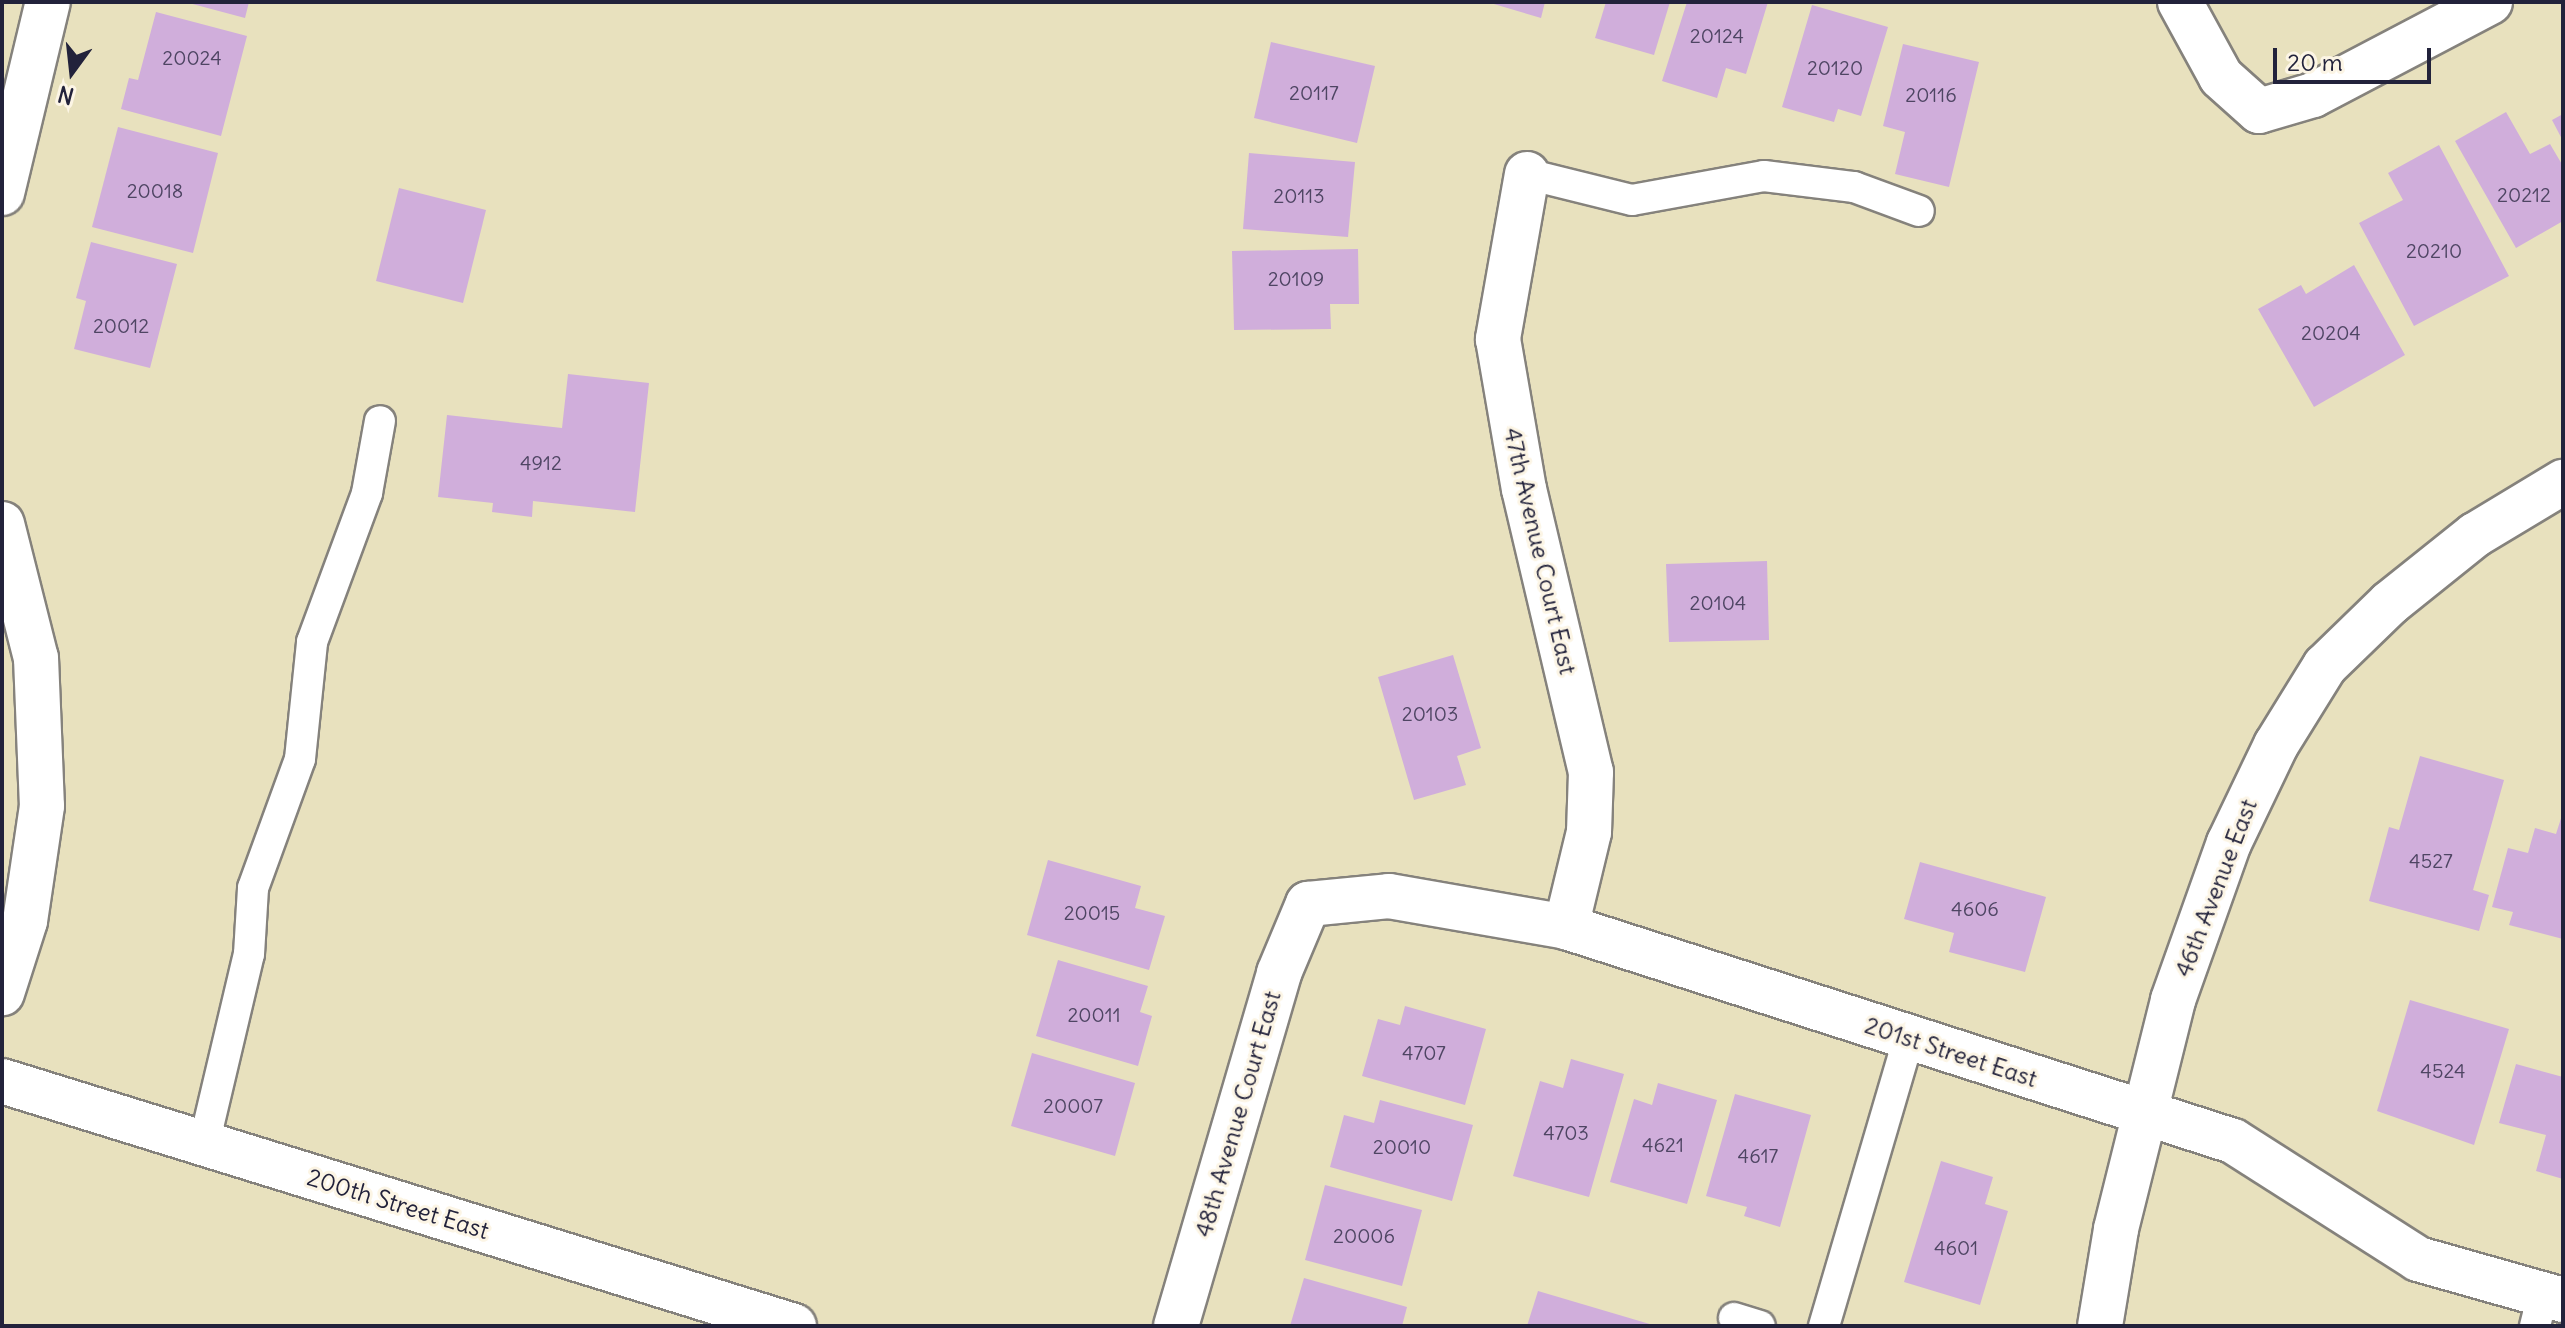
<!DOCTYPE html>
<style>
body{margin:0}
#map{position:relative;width:2565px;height:1328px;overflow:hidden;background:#e8e1be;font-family:Delius,sans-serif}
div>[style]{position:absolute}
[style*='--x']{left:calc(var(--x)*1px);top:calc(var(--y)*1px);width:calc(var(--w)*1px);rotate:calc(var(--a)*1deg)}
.building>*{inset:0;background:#d0aedb}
.roads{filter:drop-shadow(2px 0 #85827c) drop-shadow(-2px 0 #85827c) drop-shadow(0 2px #85827c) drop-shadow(0 -2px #85827c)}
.lane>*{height:30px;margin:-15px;padding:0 15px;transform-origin:15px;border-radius:15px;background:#fff}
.street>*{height:44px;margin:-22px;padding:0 22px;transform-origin:22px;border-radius:22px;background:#fff}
.secondary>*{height:44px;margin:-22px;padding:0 22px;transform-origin:22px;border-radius:22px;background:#fff}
span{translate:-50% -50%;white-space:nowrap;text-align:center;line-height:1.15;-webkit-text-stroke:6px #fcf5e5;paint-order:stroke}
.number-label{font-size:20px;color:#4e4563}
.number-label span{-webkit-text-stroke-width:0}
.street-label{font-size:24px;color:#22223b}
.frame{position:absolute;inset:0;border:4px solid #22223b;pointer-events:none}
.north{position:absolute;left:32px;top:32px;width:80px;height:80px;-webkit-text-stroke:6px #fcf5e5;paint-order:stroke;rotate:195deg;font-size:22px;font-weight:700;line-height:32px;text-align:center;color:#22223b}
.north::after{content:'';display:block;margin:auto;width:28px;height:36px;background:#22223b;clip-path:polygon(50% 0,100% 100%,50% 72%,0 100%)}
.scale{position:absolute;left:2273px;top:48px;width:158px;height:36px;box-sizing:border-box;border:4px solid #22223b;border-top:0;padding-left:10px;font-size:24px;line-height:28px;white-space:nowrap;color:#22223b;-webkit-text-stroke:6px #fcf5e5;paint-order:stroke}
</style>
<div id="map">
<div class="building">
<div style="clip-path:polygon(185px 2px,249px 2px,245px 18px)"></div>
<div style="clip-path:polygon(1487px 2px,1545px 2px,1541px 18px)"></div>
<div style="clip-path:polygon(1606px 2px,1670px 2px,1654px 55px,1595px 38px)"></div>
<div style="clip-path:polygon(1687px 2px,1768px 2px,1746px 74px,1726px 68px,1717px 98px,1662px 81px)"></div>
<div style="clip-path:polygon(1812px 5px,1888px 27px,1861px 116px,1838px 109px,1834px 122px,1782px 107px)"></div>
<div style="clip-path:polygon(156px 12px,247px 36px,221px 136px,121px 109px,129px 78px,138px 80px)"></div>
<div style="clip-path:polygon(1271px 42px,1375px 66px,1357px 143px,1254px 118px)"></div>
<div style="clip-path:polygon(1903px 44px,1979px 62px,1949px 187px,1895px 174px,1905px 132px,1883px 126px)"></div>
<div style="clip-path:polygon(2506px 112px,2530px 154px,2550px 144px,2563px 166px,2563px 221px,2516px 248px,2455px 141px)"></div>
<div style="clip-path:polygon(2563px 114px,2563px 141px,2552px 120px)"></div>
<div style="clip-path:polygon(118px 127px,218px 153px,193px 253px,92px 227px)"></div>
<div style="clip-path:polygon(2439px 145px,2509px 276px,2414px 326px,2359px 223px,2403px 200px,2388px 173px)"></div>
<div style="clip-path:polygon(1249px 153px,1355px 162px,1348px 237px,1243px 229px)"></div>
<div style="clip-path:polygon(399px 188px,486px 210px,463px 303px,376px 281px)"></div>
<div style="clip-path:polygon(91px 242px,177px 264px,150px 368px,74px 349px,86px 301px,76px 298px)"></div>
<div style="clip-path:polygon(1358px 249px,1359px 304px,1330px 304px,1331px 329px,1234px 330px,1232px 251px)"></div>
<div style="clip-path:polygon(2354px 265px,2405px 355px,2314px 407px,2258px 309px,2301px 285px,2306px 294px)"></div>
<div style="clip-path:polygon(568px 374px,649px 383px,635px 512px,533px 501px,532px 517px,492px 512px,493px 503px,438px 497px,447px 415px,562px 428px)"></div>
<div style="clip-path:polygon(1767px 561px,1769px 640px,1669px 642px,1666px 564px)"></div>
<div style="clip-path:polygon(1453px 655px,1481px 748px,1457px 756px,1466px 785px,1414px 800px,1378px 677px)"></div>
<div style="clip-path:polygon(2420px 756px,2504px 780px,2473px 890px,2489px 895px,2479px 931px,2369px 901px,2389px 827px,2399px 830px)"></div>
<div style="clip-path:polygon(2563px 812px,2563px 939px,2509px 925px,2513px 912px,2492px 907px,2508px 848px,2528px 853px,2535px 828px,2556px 834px)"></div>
<div style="clip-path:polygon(1048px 860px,1141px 886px,1135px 908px,1165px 916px,1149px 970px,1027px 935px)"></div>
<div style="clip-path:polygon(1920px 862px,2046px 897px,2025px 972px,1949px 952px,1954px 933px,1904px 919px)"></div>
<div style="clip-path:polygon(1058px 960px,1148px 986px,1140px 1012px,1152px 1016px,1138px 1066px,1036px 1036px)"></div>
<div style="clip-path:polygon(2410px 1000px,2509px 1029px,2474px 1145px,2377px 1111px)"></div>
<div style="clip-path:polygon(1405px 1006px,1486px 1029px,1465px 1105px,1362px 1076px,1378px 1019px,1400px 1025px)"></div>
<div style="clip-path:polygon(1032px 1053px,1135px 1083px,1115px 1156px,1011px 1126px)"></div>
<div style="clip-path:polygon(1571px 1059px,1624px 1074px,1589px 1197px,1513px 1176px,1540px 1081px,1563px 1088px)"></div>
<div style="clip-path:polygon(2516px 1064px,2563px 1077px,2563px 1179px,2536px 1171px,2546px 1135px,2499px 1123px)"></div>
<div style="clip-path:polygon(1658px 1083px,1717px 1100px,1687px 1204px,1610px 1182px,1634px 1099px,1652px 1105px)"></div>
<div style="clip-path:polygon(1735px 1094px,1811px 1115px,1780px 1227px,1744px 1216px,1747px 1207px,1706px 1196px)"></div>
<div style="clip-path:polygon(1380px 1100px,1473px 1125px,1452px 1201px,1330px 1167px,1344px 1115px,1374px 1123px)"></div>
<div style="clip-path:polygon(1941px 1161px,1993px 1177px,1985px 1204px,2008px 1211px,1980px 1305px,1904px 1282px)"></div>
<div style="clip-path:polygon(1325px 1185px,1422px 1210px,1402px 1286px,1305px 1260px)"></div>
<div style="clip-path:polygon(1304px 1278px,1407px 1307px,1402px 1326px,1290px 1326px)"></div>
<div style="clip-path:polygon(1538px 1291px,1653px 1325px,1653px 1326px,1527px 1326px)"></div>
</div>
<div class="roads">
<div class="lane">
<div style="--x:1527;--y:174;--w:108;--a:13.9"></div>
<div style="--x:1632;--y:200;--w:134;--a:-10.3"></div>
<div style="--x:1764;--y:176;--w:91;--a:7"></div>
<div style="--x:1854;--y:187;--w:69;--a:20.3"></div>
<div style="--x:204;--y:1144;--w:195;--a:-76.7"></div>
<div style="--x:249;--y:954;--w:66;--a:-86.5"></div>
<div style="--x:253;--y:888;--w:137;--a:-70"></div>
<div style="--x:300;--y:759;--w:118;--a:-84.1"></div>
<div style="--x:312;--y:642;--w:159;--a:-69.7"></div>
<div style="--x:367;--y:493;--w:73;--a:-79.8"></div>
<div style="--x:1734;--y:1318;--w:27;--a:17"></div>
<div style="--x:1824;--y:1326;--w:300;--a:-73.6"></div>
<div style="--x:2535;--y:1326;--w:32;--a:-76"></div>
</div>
<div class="street">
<div style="--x:2180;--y:2;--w:85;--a:61.3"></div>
<div style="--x:2221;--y:77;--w:51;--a:41.8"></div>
<div style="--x:2259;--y:111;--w:56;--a:-16.5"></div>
<div style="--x:2313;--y:95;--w:200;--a:-27.7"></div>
<div style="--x:1527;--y:174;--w:168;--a:100"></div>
<div style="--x:1498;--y:339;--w:152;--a:80.2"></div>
<div style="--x:1524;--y:489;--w:291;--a:76.7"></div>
<div style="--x:1591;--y:772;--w:60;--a:91.9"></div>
<div style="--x:1589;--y:832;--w:98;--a:103.6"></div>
<div style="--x:2;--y:193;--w:196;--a:-76.5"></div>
<div style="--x:2;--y:524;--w:138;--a:75.8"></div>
<div style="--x:36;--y:658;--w:148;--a:87.7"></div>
<div style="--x:42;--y:806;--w:116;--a:98.4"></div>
<div style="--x:25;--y:921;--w:76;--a:107.7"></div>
<div style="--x:1176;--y:1326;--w:368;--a:-73.7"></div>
<div style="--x:1279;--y:973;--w:75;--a:-67.2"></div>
<div style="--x:1308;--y:904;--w:81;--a:-5.6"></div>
<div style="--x:1389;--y:896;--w:180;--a:9.9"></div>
<div style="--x:1566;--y:927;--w:700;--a:17.79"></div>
<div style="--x:2233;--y:1141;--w:219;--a:32.5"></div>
<div style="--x:2418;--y:1259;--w:151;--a:15.8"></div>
</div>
<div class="secondary">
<div style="--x:2;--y:1081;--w:829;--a:17.19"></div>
<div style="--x:2100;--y:1326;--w:98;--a:-80.6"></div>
<div style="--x:2116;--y:1229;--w:236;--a:-76"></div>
<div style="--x:2173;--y:1000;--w:167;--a:-70.4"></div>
<div style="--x:2229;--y:843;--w:109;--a:-64.4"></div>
<div style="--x:2276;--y:745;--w:93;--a:-58.2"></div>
<div style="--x:2325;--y:666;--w:91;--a:-44.1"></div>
<div style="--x:2390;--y:603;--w:109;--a:-38.7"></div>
<div style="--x:2475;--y:535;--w:103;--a:-31.1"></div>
</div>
</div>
<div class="number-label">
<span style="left:1717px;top:35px">20124</span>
<span style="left:192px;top:57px">20024</span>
<span style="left:1835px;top:67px">20120</span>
<span style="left:1314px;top:92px">20117</span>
<span style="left:1931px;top:94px">20116</span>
<span style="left:155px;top:190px">20018</span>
<span style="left:2524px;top:194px">20212</span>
<span style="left:1299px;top:195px">20113</span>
<span style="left:2434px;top:250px">20210</span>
<span style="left:1296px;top:278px">20109</span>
<span style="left:121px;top:325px">20012</span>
<span style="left:2331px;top:332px">20204</span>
<span style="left:541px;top:462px">4912</span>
<span style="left:1718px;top:602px">20104</span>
<span style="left:1430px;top:713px">20103</span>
<span style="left:2431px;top:860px">4527</span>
<span style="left:1975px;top:908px">4606</span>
<span style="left:1092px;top:912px">20015</span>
<span style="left:1094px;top:1014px">20011</span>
<span style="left:1424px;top:1052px">4707</span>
<span style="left:2443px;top:1070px">4524</span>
<span style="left:1073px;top:1105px">20007</span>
<span style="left:1566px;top:1132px">4703</span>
<span style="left:1663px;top:1144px">4621</span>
<span style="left:1402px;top:1146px">20010</span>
<span style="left:1758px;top:1155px">4617</span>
<span style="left:1364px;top:1235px">20006</span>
<span style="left:1956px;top:1247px">4601</span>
</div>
<div class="street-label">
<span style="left:1540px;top:551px;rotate:77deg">47th Avenue Court East</span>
<span style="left:2216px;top:888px;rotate:-69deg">46th Avenue East</span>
<span style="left:1951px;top:1052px;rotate:18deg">201st Street East</span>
<span style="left:1238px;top:1114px;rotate:-74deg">48th Avenue Court East</span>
<span style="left:398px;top:1204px;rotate:17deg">200th Street East</span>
</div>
<div class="frame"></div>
<div class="north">N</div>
<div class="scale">20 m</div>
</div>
